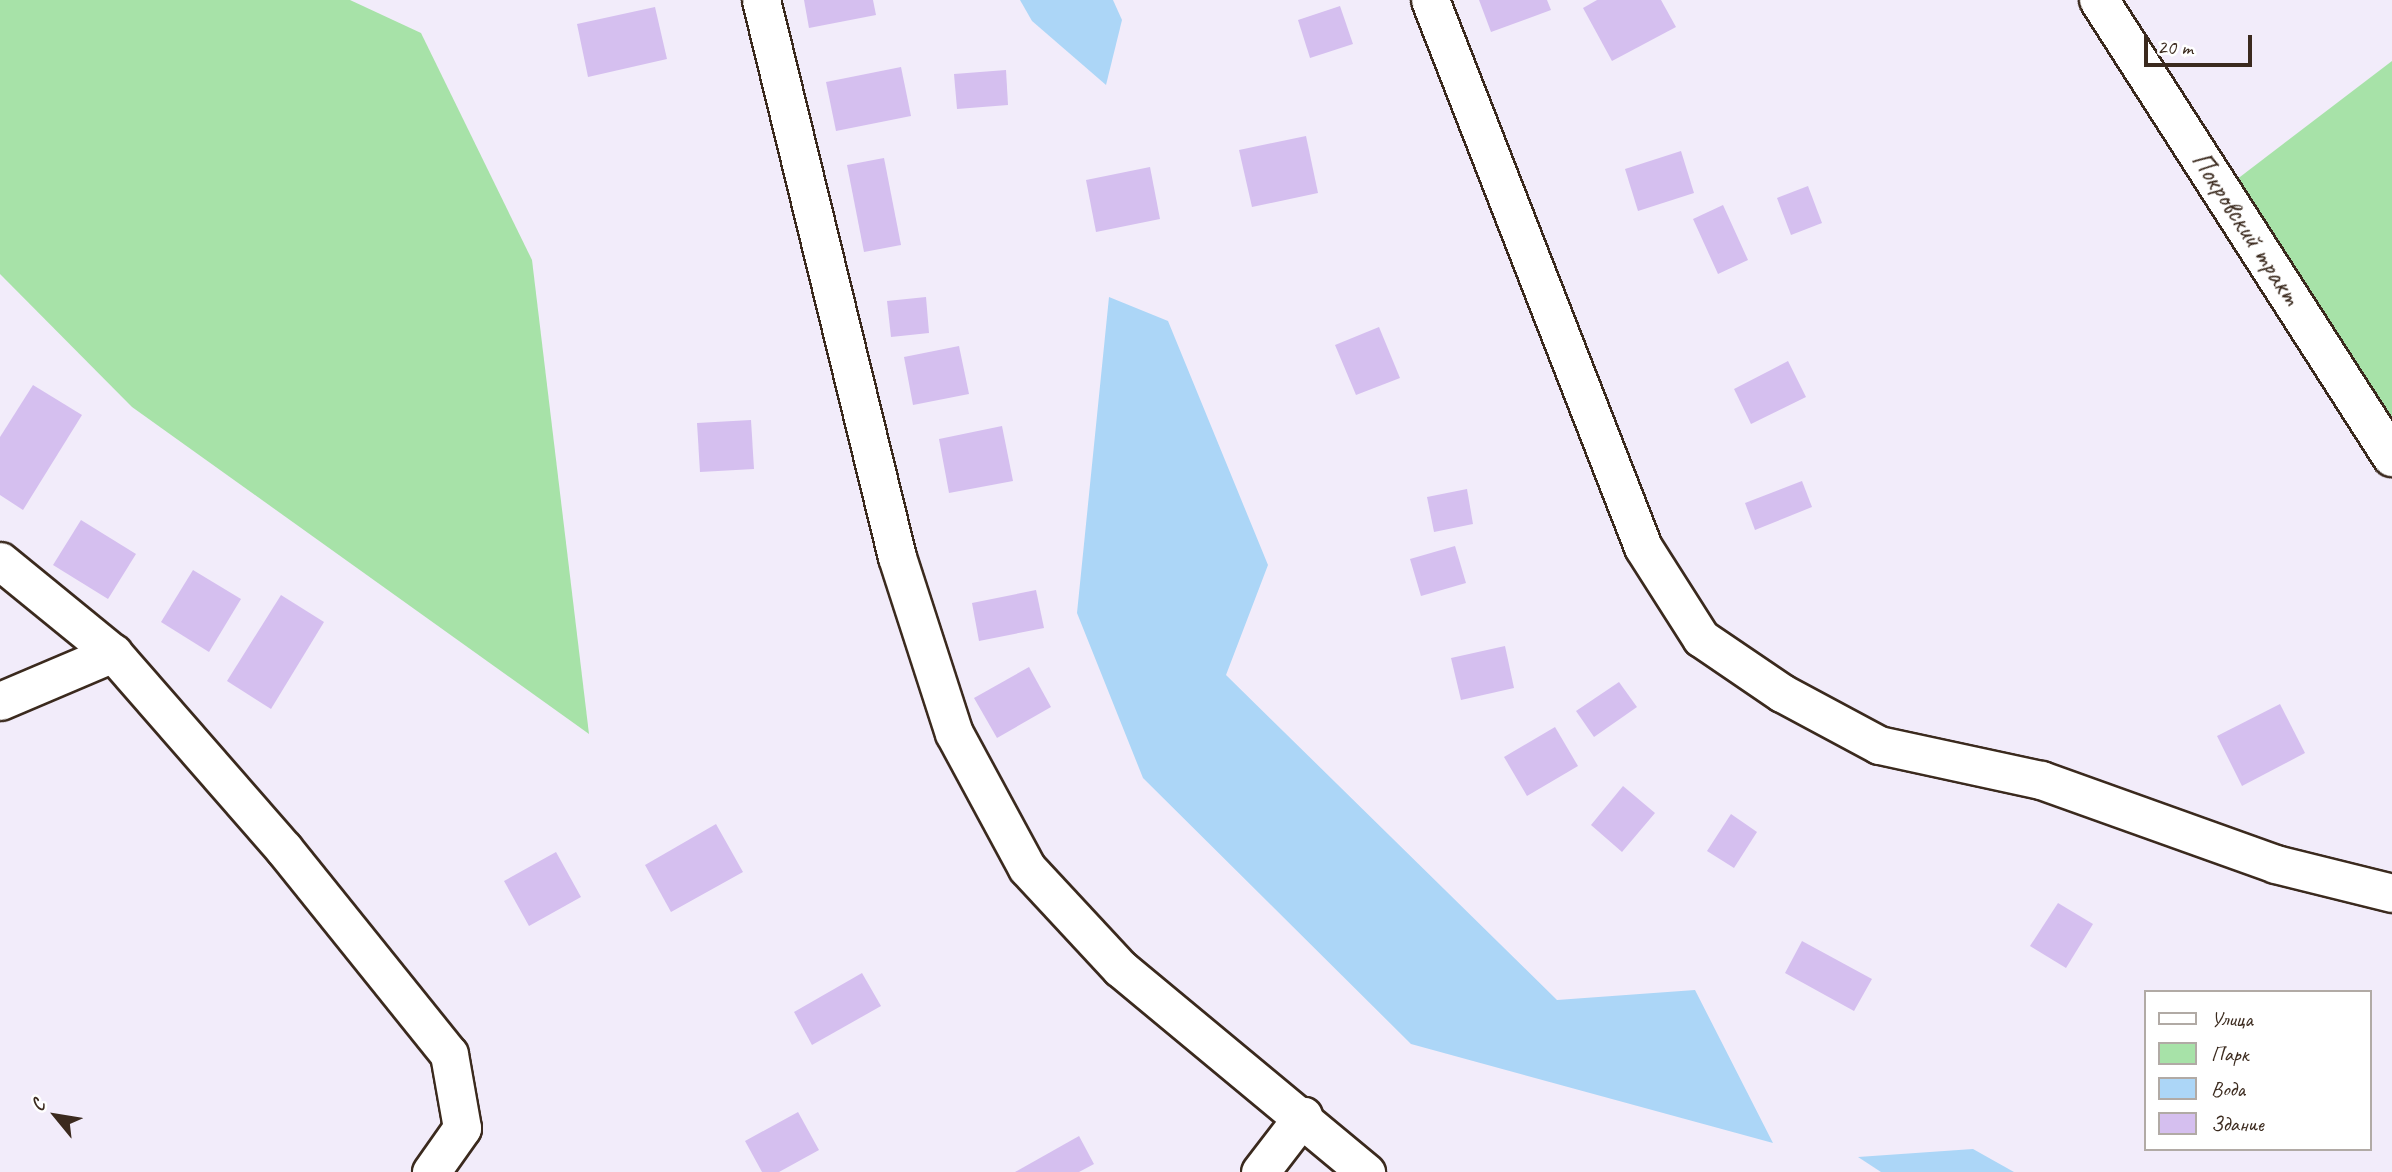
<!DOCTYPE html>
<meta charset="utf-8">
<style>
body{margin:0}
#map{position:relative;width:2392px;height:1172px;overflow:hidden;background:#f2ecfa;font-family:Caveat,sans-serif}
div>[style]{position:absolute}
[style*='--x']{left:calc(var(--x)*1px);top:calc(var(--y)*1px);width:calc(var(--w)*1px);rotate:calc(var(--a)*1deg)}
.green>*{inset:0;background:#a7e2a8}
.water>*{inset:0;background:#acd6f7}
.building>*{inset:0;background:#d5bfef}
.roads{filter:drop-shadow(2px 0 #3b2a1e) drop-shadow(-2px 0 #3b2a1e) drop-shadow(0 2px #3b2a1e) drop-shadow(0 -2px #3b2a1e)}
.minor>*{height:37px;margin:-18.5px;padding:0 18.5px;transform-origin:18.5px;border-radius:18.5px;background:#fff}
.secondary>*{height:38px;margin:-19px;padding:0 19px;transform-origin:19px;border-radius:19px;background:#fff}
span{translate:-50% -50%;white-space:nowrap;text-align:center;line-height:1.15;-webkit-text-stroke:5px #fff;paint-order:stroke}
.street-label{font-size:28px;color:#3b2a1e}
.legend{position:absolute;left:2144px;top:990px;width:228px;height:161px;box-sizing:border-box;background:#fff;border:2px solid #b1aaa5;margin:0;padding:9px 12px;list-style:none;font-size:21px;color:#3b2a1e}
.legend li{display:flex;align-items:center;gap:14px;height:35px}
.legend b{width:35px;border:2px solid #b1aaa5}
.north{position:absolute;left:21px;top:1081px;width:70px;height:70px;-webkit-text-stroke:5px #fff;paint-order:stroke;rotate:300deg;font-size:19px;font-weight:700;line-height:28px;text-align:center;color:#3b2a1e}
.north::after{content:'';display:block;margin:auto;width:24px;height:32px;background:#3b2a1e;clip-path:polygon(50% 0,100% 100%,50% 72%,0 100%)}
.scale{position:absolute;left:2144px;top:35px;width:108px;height:32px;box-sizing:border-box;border:4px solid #3b2a1e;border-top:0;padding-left:9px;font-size:21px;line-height:24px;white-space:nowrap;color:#3b2a1e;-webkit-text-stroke:5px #fff;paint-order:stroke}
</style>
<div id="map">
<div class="green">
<div style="clip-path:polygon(0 0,350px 0,421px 33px,532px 260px,589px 734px,132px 407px,0 274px)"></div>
<div style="clip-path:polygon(2392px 61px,2392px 422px,2236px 180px)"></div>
</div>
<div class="water">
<div style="clip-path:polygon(1020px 0,1113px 0,1122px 20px,1106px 85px,1032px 21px)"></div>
<div style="clip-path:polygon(1109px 297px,1168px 321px,1268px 565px,1226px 675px,1557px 1000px,1695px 990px,1773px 1143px,1411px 1044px,1143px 778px,1077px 613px)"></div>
<div style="clip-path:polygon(1973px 1149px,2014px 1172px,1881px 1172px,1858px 1157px)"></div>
</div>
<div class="building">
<div style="clip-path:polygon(804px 0,873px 0,876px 15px,809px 28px)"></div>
<div style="clip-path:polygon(1479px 0,1547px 0,1551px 10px,1491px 32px)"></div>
<div style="clip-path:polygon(1597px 0,1661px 0,1676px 27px,1612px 61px,1583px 8px)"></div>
<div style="clip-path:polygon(1340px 6px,1353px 44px,1310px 58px,1298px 20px)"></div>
<div style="clip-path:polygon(655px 7px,667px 59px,588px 77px,577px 24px)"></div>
<div style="clip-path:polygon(901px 67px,911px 116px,836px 131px,826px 82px)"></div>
<div style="clip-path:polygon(1006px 70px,1008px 105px,957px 109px,954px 74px)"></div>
<div style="clip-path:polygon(1306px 136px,1318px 193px,1252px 207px,1239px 150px)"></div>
<div style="clip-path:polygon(1681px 151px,1694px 193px,1638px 211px,1625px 169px)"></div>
<div style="clip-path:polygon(884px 158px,901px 245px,864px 252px,847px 165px)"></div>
<div style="clip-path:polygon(1150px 167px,1160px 219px,1096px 232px,1086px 180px)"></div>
<div style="clip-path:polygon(1808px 186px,1822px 223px,1791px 235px,1777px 198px)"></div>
<div style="clip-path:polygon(1723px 205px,1748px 260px,1718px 274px,1693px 219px)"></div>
<div style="clip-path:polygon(926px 297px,929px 333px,891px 337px,887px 301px)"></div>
<div style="clip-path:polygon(1379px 327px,1400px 378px,1356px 395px,1335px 345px)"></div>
<div style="clip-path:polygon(959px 346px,969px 394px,913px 405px,904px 357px)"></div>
<div style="clip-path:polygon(1788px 361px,1806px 397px,1751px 424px,1734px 389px)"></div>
<div style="clip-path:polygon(33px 385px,82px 415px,23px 510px,0 495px,0 437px)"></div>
<div style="clip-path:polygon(751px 420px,754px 469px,700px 472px,697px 423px)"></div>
<div style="clip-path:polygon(1002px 426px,1013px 481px,949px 493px,939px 439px)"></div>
<div style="clip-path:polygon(1802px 481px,1812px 507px,1755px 530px,1745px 503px)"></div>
<div style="clip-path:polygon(1467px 489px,1473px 524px,1434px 532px,1427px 497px)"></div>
<div style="clip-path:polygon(81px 520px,136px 554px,108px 599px,53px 565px)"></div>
<div style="clip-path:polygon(1455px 546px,1466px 583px,1421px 596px,1410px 559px)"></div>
<div style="clip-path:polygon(193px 570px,241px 599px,209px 652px,161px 622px)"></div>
<div style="clip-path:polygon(1036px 590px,1044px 628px,979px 641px,972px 603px)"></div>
<div style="clip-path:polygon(281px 595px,324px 622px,271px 709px,227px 681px)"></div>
<div style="clip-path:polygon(1505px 646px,1514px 688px,1461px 700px,1451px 658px)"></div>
<div style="clip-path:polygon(1029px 667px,1051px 707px,997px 738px,974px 698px)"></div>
<div style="clip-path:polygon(1619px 682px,1637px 707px,1594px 737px,1576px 711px)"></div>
<div style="clip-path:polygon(2280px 704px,2305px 753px,2242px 786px,2217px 736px)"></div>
<div style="clip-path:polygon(1555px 727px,1578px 766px,1527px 796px,1504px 757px)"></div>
<div style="clip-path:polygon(1623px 786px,1655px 813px,1622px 852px,1591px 825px)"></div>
<div style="clip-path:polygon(1731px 814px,1757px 832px,1734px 868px,1707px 851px)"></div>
<div style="clip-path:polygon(716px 824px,743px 872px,671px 912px,645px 865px)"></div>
<div style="clip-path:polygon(556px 852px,581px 897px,529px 926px,504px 881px)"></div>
<div style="clip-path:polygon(2058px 903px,2093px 924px,2066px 968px,2030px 946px)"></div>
<div style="clip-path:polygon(1802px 941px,1872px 979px,1854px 1011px,1785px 973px)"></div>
<div style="clip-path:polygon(862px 973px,881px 1006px,812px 1045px,794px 1012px)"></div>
<div style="clip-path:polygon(798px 1112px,819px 1150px,779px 1172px,762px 1172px,745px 1141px)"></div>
<div style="clip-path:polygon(1079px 1136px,1094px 1164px,1079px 1172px,1015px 1172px)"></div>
</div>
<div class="roads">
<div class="minor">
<div style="--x:761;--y:0;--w:573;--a:76.28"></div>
<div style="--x:897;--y:557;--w:185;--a:72.1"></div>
<div style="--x:954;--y:733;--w:153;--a:61.6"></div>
<div style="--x:1027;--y:868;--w:137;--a:47.1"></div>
<div style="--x:1120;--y:968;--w:320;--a:39.7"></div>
<div style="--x:1430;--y:0;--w:587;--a:68.72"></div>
<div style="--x:1643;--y:547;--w:108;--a:57.5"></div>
<div style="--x:1701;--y:638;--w:98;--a:34.2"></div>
<div style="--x:1782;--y:693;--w:110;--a:28.2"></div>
<div style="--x:1879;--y:745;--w:166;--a:12.2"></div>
<div style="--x:2041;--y:780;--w:249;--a:19.7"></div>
<div style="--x:2275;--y:864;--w:121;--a:13.9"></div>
<div style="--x:0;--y:561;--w:146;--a:39.2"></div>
<div style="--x:113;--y:653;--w:260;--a:48.9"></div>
<div style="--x:284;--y:849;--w:263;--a:51.2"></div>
<div style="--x:449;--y:1054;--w:75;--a:80"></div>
<div style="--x:462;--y:1128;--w:54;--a:125.2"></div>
<div style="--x:0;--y:701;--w:123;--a:-23"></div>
<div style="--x:1260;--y:1172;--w:71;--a:-52.5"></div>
</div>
<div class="secondary">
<div style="--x:2099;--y:0;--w:543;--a:57.33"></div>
</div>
</div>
<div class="street-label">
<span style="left:2246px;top:228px;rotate:57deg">Покровский тракт</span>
</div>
<ul class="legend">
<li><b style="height:9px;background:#fff"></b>Улица</li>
<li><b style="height:19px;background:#a7e2a8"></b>Парк</li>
<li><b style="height:19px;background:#acd6f7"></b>Вода</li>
<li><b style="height:19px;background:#d5bfef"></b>Здание</li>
</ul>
<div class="north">С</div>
<div class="scale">20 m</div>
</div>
